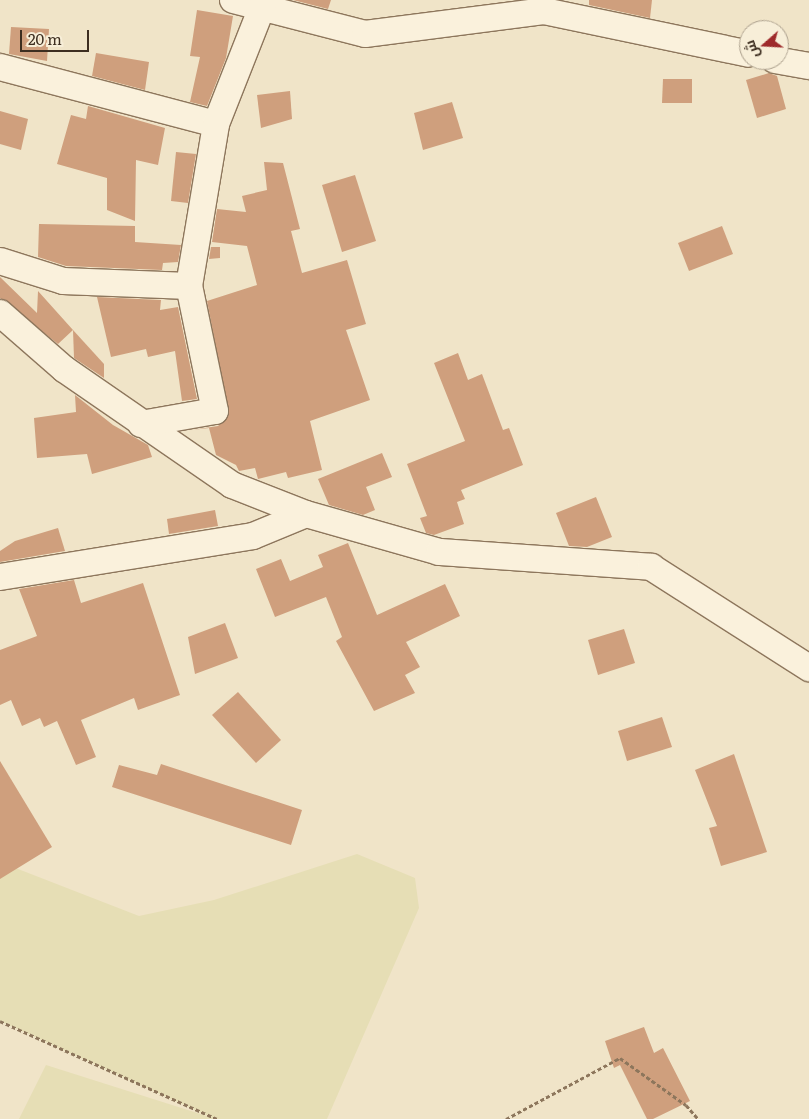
<!DOCTYPE html>
<meta charset="utf-8">
<style>
body{margin:0}
#map{position:relative;width:809px;height:1119px;overflow:hidden;background:#f0e4c8;font-family:Literata,Cairo,serif}
div>[style]{position:absolute}
[style*='--x']{left:calc(var(--x)*1px);top:calc(var(--y)*1px);width:calc(var(--w)*1px);rotate:calc(var(--a)*1deg)}
.farmland>*{inset:0;background:#e6deb5}
.building>*{inset:0;background:#cf9f7d}
.path>*{height:3px;margin-top:-1.5px;transform-origin:0;background:repeating-linear-gradient(90deg,#8d765c 0 4px,transparent 0 6.5px)}
.roads{filter:drop-shadow(1px 0 #8d765c) drop-shadow(-1px 0 #8d765c) drop-shadow(0 1px #8d765c) drop-shadow(0 -1px #8d765c)}
.minor>*{height:26px;margin:-13px;padding:0 13px;transform-origin:13px;border-radius:13px;background:#faf1dc}
span{translate:-50% -50%;white-space:nowrap;text-align:center;line-height:1.15;-webkit-text-stroke:5px #f7eed8;paint-order:stroke}
.north{position:absolute;left:739px;top:20px;width:50px;height:50px;box-sizing:border-box;background:#f7eed8;border:1px solid #ada18e;border-radius:50%;rotate:251deg;font-size:14px;font-weight:700;line-height:20px;text-align:center;color:#3d2e20}
.north::after{content:'';display:block;margin:auto;width:18px;height:22px;background:#9e2a2b;clip-path:polygon(50% 0,100% 100%,50% 72%,0 100%)}
.scale{position:absolute;left:20px;top:30px;width:69px;height:22px;box-sizing:border-box;border:2px solid #3d2e20;border-top:0;padding-left:6px;font-size:15px;line-height:18px;white-space:nowrap;color:#3d2e20;-webkit-text-stroke:4px #f7eed8;paint-order:stroke}
</style>
<div id="map">
<div class="farmland">
<div style="clip-path:polygon(357px 854px,415px 878px,419px 908px,327px 1119px,19px 1119px,46px 1065px,213px 1118px,0 1021px,0 862px,139px 916px,214px 900px)"></div>
</div>
<div class="building">
<div style="clip-path:polygon(293px 0,331px 0,328px 9px)"></div>
<div style="clip-path:polygon(589px 0,652px 0,650px 18px,589px 5px)"></div>
<div style="clip-path:polygon(197px 10px,233px 16px,226px 58px,207px 106px,190px 102px,200px 57px,190px 56px)"></div>
<div style="clip-path:polygon(11px 27px,49px 29px,47px 61px,9px 54px)"></div>
<div style="clip-path:polygon(96px 53px,149px 62px,145px 90px,92px 76px)"></div>
<div style="clip-path:polygon(769px 73px,777px 76px,786px 109px,757px 118px,746px 80px)"></div>
<div style="clip-path:polygon(663px 79px,692px 79px,692px 103px,662px 103px)"></div>
<div style="clip-path:polygon(290px 91px,292px 119px,261px 128px,257px 95px)"></div>
<div style="clip-path:polygon(452px 102px,463px 138px,423px 150px,414px 113px)"></div>
<div style="clip-path:polygon(88px 106px,165px 128px,158px 165px,136px 160px,135px 221px,107px 210px,107px 178px,57px 164px,71px 115px,86px 119px)"></div>
<div style="clip-path:polygon(0 111px,28px 119px,21px 150px,0 144px)"></div>
<div style="clip-path:polygon(176px 152px,196px 154px,188px 203px,171px 201px)"></div>
<div style="clip-path:polygon(264px 162px,283px 163px,300px 229px,291px 231px,302px 273px,347px 260px,366px 324px,346px 330px,370px 400px,310px 421px,322px 470px,288px 478px,286px 472px,258px 479px,255px 468px,239px 471px,236px 465px,216px 455px,209px 428px,192px 430px,218px 426px,229px 415px,207px 301px,257px 285px,247px 246px,212px 242px,217px 209px,246px 212px,242px 196px,267px 190px)"></div>
<div style="clip-path:polygon(355px 175px,376px 241px,342px 252px,322px 185px)"></div>
<div style="clip-path:polygon(39px 224px,135px 226px,135px 242px,181px 245px,178px 262px,163px 263px,162px 270px,66px 266px,38px 257px)"></div>
<div style="clip-path:polygon(722px 226px,733px 254px,689px 271px,678px 243px)"></div>
<div style="clip-path:polygon(211px 247px,220px 247px,220px 258px,209px 259px)"></div>
<div style="clip-path:polygon(0 277px,37px 313px,38px 291px,73px 330px,58px 344px,0 298px)"></div>
<div style="clip-path:polygon(97px 297px,161px 300px,160px 310px,178px 307px,197px 399px,182px 401px,175px 351px,148px 357px,146px 349px,111px 357px)"></div>
<div style="clip-path:polygon(73px 330px,104px 364px,104px 378px,74px 358px)"></div>
<div style="clip-path:polygon(458px 353px,468px 380px,482px 374px,503px 430px,509px 428px,523px 465px,461px 490px,465px 499px,457px 502px,464px 524px,434px 535px,426px 533px,420px 518px,427px 516px,407px 464px,465px 441px,434px 363px)"></div>
<div style="clip-path:polygon(75px 395px,113px 425px,148px 445px,152px 457px,92px 474px,87px 454px,37px 458px,34px 418px,76px 412px)"></div>
<div style="clip-path:polygon(382px 453px,392px 477px,366px 487px,375px 510px,363px 515px,329px 505px,318px 479px)"></div>
<div style="clip-path:polygon(596px 497px,612px 537px,587px 547px,569px 546px,556px 513px)"></div>
<div style="clip-path:polygon(215px 510px,218px 526px,169px 534px,167px 519px)"></div>
<div style="clip-path:polygon(58px 528px,65px 551px,0 562px,0 551px,15px 541px)"></div>
<div style="clip-path:polygon(348px 543px,377px 615px,445px 584px,460px 616px,406px 642px,420px 667px,405px 675px,415px 693px,374px 711px,336px 641px,342px 637px,326px 597px,275px 617px,256px 569px,281px 559px,290px 581px,323px 567px,318px 555px)"></div>
<div style="clip-path:polygon(74px 580px,81px 603px,143px 583px,180px 695px,138px 710px,134px 698px,81px 720px,96px 757px,76px 765px,57px 721px,44px 727px,40px 718px,22px 726px,11px 700px,0 705px,0 650px,37px 636px,19px 589px)"></div>
<div style="clip-path:polygon(225px 623px,238px 658px,195px 674px,188px 637px)"></div>
<div style="clip-path:polygon(624px 629px,635px 663px,598px 675px,588px 640px)"></div>
<div style="clip-path:polygon(238px 692px,281px 740px,256px 763px,212px 715px)"></div>
<div style="clip-path:polygon(662px 717px,672px 747px,627px 761px,618px 731px)"></div>
<div style="clip-path:polygon(734px 754px,767px 852px,721px 866px,709px 828px,717px 826px,695px 770px)"></div>
<div style="clip-path:polygon(0 761px,52px 847px,0 879px)"></div>
<div style="clip-path:polygon(161px 764px,302px 810px,291px 845px,112px 787px,119px 765px,157px 775px)"></div>
<div style="clip-path:polygon(644px 1027px,654px 1053px,663px 1048px,690px 1101px,653px 1119px,647px 1119px,620px 1065px,614px 1068px,605px 1041px)"></div>
</div>
<div class="path">
<div style="--x:0;--y:1021;--w:238;--a:24.3"></div>
<div style="--x:506;--y:1119;--w:129;--a:-28.2"></div>
<div style="--x:620;--y:1058;--w:81;--a:35.5"></div>
<div style="--x:686;--y:1105;--w:18;--a:49"></div>
</div>
<div class="roads">
<div class="minor">
<div style="--x:233;--y:0;--w:136;--a:14.4"></div>
<div style="--x:365;--y:34;--w:180;--a:-7.3"></div>
<div style="--x:544;--y:11;--w:209;--a:11.8"></div>
<div style="--x:775;--y:60;--w:35;--a:10"></div>
<div style="--x:0;--y:67;--w:223;--a:14.8"></div>
<div style="--x:0;--y:261;--w:66;--a:17.6"></div>
<div style="--x:63;--y:281;--w:126;--a:2.3"></div>
<div style="--x:0;--y:313;--w:85;--a:41.2"></div>
<div style="--x:64;--y:369;--w:204;--a:34.6"></div>
<div style="--x:232;--y:485;--w:79;--a:21.4"></div>
<div style="--x:306;--y:514;--w:138;--a:15.9"></div>
<div style="--x:439;--y:552;--w:213;--a:4"></div>
<div style="--x:651;--y:567;--w:188;--a:32.6"></div>
<div style="--x:141;--y:424;--w:75;--a:-10"></div>
<div style="--x:215;--y:411;--w:128;--a:-101.7"></div>
<div style="--x:189;--y:286;--w:164;--a:-80.5"></div>
<div style="--x:216;--y:124;--w:126;--a:-68.5"></div>
<div style="--x:0;--y:577;--w:256;--a:-9.2"></div>
<div style="--x:253;--y:536;--w:57;--a:-22.5"></div>
</div>
</div>
<div class="north">ش</div>
<div class="scale">20 m</div>
</div>
